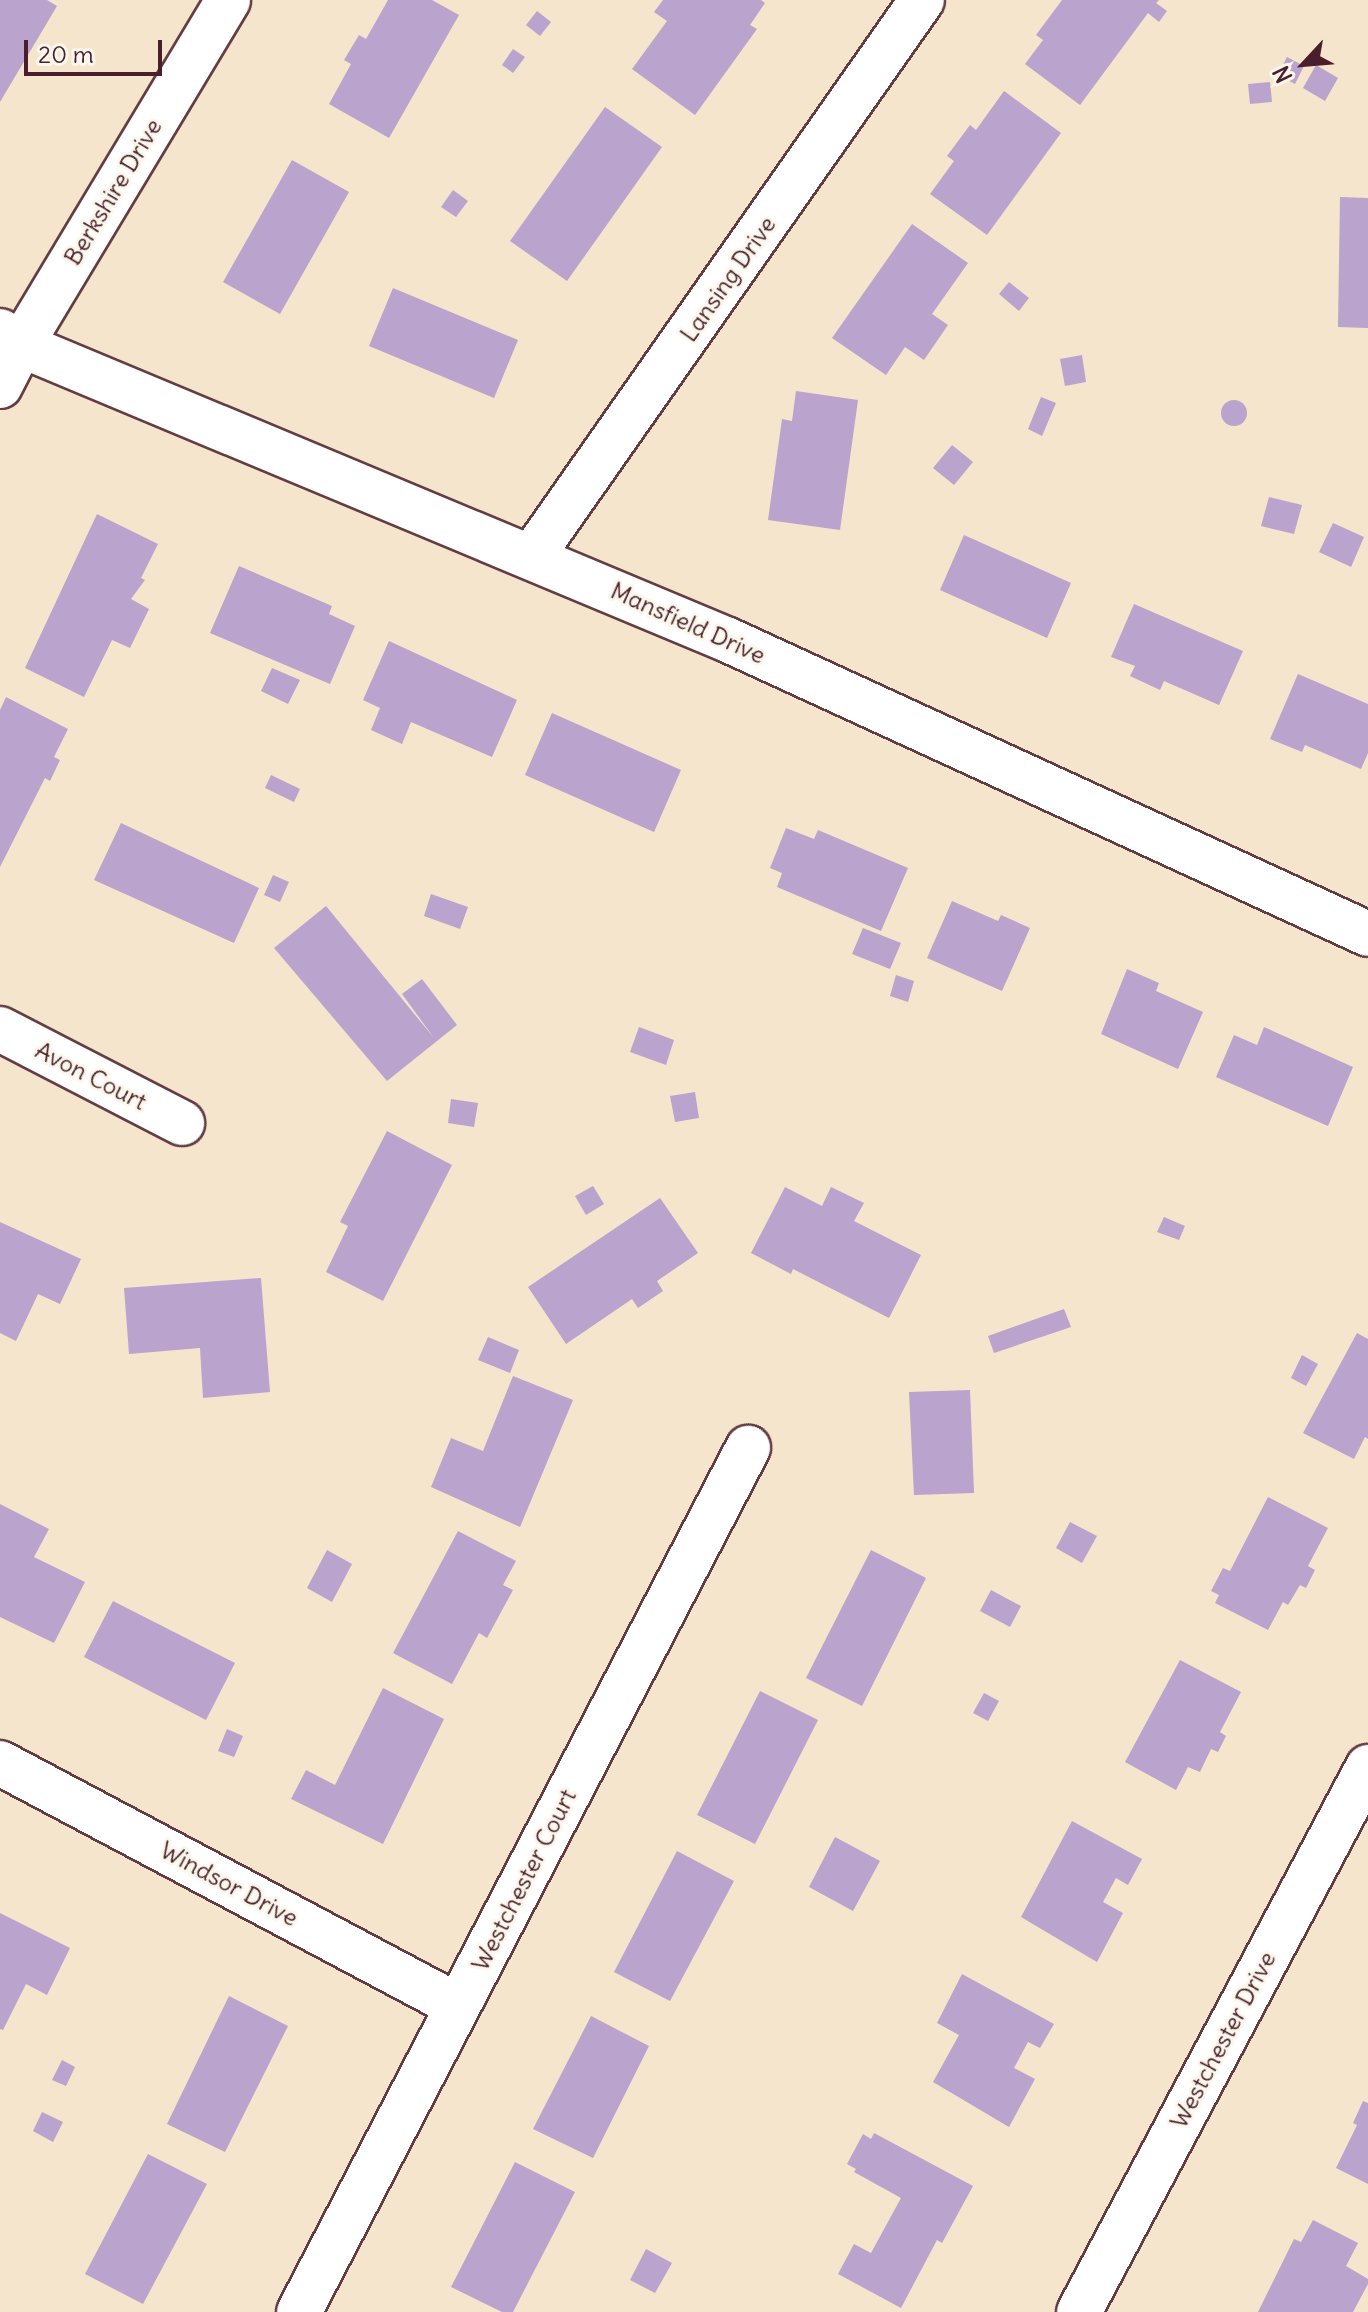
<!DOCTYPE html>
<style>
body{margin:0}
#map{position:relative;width:1368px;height:2312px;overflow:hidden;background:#f4e5cc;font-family:Delius,sans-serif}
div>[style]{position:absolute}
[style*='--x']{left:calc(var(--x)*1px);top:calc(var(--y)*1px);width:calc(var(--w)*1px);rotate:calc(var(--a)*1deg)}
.building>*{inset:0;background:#baa3cc}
.round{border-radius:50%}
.roads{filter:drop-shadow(2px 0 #643d43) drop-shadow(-2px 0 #643d43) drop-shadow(0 2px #643d43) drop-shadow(0 -2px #643d43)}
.minor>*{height:44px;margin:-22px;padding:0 22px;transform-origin:22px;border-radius:22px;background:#fff}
span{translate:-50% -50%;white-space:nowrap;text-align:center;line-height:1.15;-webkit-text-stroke:6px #fbf7ec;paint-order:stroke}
.street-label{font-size:24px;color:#4a1f2b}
.north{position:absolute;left:1264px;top:24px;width:80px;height:80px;-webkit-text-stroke:6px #fbf7ec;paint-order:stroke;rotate:244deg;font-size:22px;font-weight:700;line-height:32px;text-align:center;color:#4a1f2b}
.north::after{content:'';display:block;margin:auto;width:28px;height:36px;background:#4a1f2b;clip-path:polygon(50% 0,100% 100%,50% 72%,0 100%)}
.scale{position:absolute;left:24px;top:40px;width:138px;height:36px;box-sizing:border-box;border:4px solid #4a1f2b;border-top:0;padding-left:10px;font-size:24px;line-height:28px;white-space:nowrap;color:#4a1f2b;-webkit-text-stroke:6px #fbf7ec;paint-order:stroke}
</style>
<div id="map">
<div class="building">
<div style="clip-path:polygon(0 0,47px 0,57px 6px,0 102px)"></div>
<div style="clip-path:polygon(388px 0,432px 0,459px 15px,389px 138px,329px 104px,351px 64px,344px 60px,359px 35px,366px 39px)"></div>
<div style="clip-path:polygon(663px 0,761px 0,765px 3px,750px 25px,757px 29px,695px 115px,632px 69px,667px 21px,654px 12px)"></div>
<div style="clip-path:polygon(1062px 0,1159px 0,1156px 3px,1167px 11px,1159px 22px,1148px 13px,1080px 105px,1025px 64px,1043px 40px,1036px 35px)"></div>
<div style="clip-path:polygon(537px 11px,551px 22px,540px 36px,526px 25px)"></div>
<div style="clip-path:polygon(513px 49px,525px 57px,513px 73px,502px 65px)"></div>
<div style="clip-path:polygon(1287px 57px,1304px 66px,1295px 84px,1278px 75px)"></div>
<div style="clip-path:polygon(1316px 65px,1338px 78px,1325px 101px,1303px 88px)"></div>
<div style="clip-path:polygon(1270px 82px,1272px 102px,1250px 104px,1248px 84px)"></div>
<div style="clip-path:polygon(1004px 91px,1061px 133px,987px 235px,930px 194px,954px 161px,947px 156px,970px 125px,976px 130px)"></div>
<div style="clip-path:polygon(605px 107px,662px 147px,567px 281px,510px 241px)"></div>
<div style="clip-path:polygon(292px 160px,349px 192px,280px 314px,223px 282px)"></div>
<div style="clip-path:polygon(453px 190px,468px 201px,456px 217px,441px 207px)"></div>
<div style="clip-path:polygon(1340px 197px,1368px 198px,1368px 328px,1338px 327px)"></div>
<div style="clip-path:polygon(912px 224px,968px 263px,932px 314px,948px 325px,924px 360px,905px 347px,886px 375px,832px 338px)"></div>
<div style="clip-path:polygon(1009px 282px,1029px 298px,1019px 311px,999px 294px)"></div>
<div style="clip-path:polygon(393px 288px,518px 340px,494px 398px,369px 346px)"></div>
<div style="clip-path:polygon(1082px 355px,1086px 382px,1065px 386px,1060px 359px)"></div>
<div style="clip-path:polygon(796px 391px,858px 400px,840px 530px,768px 520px,782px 419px,792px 421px)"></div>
<div style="clip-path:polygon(1041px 397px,1056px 403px,1042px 436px,1028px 429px)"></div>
<div class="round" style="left:1221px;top:400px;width:26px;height:26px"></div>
<div style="clip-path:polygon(952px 445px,973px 462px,954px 485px,933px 468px)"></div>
<div style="clip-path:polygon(1269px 497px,1302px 505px,1294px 534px,1261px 526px)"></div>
<div style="clip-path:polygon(97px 514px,158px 544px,141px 578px,145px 580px,131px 599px,149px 609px,130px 648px,112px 640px,84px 697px,25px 668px)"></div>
<div style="clip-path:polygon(1333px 523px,1364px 537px,1351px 567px,1319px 552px)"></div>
<div style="clip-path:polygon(964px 535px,1071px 583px,1047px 638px,940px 590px)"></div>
<div style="clip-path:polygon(239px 566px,332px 606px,329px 614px,355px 626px,330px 684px,210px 633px)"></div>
<div style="clip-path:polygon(1134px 604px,1243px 651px,1219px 705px,1164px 681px,1160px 690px,1130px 676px,1135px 666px,1111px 657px)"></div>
<div style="clip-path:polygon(389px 641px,517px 700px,492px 757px,411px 722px,402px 744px,371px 730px,380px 708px,363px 700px)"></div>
<div style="clip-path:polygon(272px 668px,300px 680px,288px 704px,261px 691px)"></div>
<div style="clip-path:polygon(1298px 674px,1368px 704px,1368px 753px,1361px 769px,1305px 745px,1302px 752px,1270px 739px)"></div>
<div style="clip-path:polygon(6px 697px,68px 729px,54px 757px,60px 760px,50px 781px,45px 778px,0 867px,0 710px)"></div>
<div style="clip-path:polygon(552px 713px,681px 770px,654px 832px,525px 775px)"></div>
<div style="clip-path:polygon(271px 775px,300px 789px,294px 802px,265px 788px)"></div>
<div style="clip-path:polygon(121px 823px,259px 888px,234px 943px,94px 880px)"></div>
<div style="clip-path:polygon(786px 828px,814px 839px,818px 830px,908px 868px,881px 931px,777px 887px,782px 873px,770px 868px)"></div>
<div style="clip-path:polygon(273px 875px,289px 882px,280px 902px,264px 895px)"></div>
<div style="clip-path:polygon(431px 894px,468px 907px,460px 929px,424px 916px)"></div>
<div style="clip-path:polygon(952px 901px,998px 921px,1001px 915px,1030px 928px,1002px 991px,927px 958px)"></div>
<div style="clip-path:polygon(326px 906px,434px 1038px,402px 994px,422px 979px,457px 1025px,387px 1081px,274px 948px)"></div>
<div style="clip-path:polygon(863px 928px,901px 943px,890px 969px,852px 954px)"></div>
<div style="clip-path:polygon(1127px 969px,1159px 983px,1156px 991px,1203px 1012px,1178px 1069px,1101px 1034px)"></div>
<div style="clip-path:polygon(896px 975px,914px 981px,908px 1002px,890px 996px)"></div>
<div style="clip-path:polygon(639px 1027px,674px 1040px,666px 1065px,630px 1052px)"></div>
<div style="clip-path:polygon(1264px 1027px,1353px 1067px,1328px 1126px,1216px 1077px,1234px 1035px,1257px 1045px)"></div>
<div style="clip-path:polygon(695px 1092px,699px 1118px,675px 1122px,670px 1096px)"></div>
<div style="clip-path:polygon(451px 1099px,478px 1103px,474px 1127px,448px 1123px)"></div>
<div style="clip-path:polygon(387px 1131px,452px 1165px,383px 1301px,326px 1272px,348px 1226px,340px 1222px)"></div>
<div style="clip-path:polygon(593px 1186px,604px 1204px,586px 1215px,575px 1196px)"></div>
<div style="clip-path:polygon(785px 1187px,822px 1206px,831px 1187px,864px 1203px,854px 1221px,921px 1255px,889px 1318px,793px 1269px,791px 1274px,751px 1253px)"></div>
<div style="clip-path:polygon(660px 1198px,698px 1253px,657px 1281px,663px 1291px,638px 1308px,632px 1299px,566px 1344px,528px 1287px)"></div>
<div style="clip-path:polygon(1164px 1217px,1185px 1226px,1179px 1240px,1157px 1232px)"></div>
<div style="clip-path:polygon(0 1222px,81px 1259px,60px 1304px,38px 1294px,16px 1341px,0 1333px)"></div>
<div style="clip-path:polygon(261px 1278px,270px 1392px,203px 1398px,200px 1348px,129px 1354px,124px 1288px)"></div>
<div style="clip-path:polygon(1064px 1309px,1071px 1327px,994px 1353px,988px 1336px)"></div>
<div style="clip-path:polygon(1357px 1333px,1368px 1339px,1368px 1439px,1365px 1437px,1354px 1459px,1303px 1433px)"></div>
<div style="clip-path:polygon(488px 1337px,519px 1350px,510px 1373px,478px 1360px)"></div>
<div style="clip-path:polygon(1302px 1355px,1318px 1364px,1306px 1386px,1291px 1378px)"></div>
<div style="clip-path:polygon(513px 1376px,573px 1400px,520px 1527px,431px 1487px,451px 1438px,483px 1451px)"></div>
<div style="clip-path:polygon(970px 1390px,974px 1493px,914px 1495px,909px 1392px)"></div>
<div style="clip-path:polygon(1268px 1497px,1328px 1528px,1308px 1566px,1315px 1570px,1306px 1588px,1300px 1585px,1288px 1605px,1283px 1602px,1268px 1630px,1215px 1603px,1219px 1595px,1211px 1591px,1223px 1568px,1230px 1571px)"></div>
<div style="clip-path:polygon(0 1504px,49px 1529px,34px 1557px,85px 1582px,54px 1643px,0 1617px)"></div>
<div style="clip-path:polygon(1070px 1522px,1097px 1536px,1082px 1563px,1056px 1548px)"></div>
<div style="clip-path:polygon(458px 1531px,516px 1561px,503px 1585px,513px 1590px,487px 1638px,479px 1633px,452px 1684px,393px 1653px)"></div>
<div style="clip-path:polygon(327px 1550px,352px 1564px,332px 1602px,307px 1588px)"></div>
<div style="clip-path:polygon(871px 1550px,926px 1578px,862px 1706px,806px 1678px)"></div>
<div style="clip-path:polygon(991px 1590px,1021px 1606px,1010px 1627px,980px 1611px)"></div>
<div style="clip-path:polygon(113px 1601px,235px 1663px,206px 1720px,84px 1657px)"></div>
<div style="clip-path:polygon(1180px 1660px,1241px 1692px,1220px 1732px,1226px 1736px,1218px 1752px,1211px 1749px,1200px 1772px,1188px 1767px,1176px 1790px,1125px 1762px)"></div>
<div style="clip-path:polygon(383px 1688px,444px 1719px,383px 1844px,291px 1799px,306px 1770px,335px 1785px)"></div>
<div style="clip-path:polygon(760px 1691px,818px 1720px,755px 1844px,697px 1815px)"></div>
<div style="clip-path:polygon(984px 1693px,999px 1701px,988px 1721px,973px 1713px)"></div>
<div style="clip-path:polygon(227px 1729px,243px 1736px,234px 1757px,218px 1751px)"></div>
<div style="clip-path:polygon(1072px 1821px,1142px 1859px,1128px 1885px,1116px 1878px,1103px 1902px,1123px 1913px,1097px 1962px,1021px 1917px)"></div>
<div style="clip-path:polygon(835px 1837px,880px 1861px,853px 1911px,809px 1887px)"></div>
<div style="clip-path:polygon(677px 1851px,734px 1881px,670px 2001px,614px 1972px)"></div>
<div style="clip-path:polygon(0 1913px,70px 1948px,47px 1995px,26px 1984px,3px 2030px,0 2029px)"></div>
<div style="clip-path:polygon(962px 1974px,1054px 2024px,1040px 2048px,1028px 2042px,1014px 2068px,1035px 2079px,1009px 2127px,933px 2082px,959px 2035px,937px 2023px)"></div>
<div style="clip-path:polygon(229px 1996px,288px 2026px,225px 2152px,167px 2124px)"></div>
<div style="clip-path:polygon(591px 2016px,649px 2046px,593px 2158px,533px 2129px)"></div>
<div style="clip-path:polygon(62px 2060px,75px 2067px,66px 2086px,52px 2080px)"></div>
<div style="clip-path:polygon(1363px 2101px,1368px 2103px,1368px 2184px,1336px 2168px,1357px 2125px,1353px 2123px)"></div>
<div style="clip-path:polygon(42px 2112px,63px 2122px,53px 2142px,33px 2131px)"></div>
<div style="clip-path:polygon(874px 2133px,973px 2186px,942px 2243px,937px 2240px,901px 2308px,838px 2274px,854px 2244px,871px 2253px,901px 2198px,854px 2172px,856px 2169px,847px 2164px,863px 2134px,871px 2139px)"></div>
<div style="clip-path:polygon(148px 2154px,207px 2184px,143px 2304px,85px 2274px)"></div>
<div style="clip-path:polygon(515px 2162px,575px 2192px,513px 2312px,502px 2312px,451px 2287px)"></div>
<div style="clip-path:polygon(1313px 2220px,1358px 2243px,1346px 2266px,1368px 2279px,1368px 2284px,1353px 2312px,1258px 2312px,1294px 2239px,1301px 2242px)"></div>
<div style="clip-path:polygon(646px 2249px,672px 2263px,655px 2293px,630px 2280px)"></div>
</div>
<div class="roads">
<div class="minor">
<div style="--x:0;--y:331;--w:25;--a:34"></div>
<div style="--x:21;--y:345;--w:766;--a:22.65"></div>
<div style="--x:728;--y:640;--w:704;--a:24.67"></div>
<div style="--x:0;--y:386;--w:46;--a:-62.9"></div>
<div style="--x:21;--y:345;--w:402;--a:-59"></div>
<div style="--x:532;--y:556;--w:679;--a:-54.95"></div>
<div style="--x:0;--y:1029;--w:205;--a:27.3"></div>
<div style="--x:0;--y:1763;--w:518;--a:27.95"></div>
<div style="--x:299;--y:2312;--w:974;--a:-62.54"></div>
<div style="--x:1079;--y:2312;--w:617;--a:-62.06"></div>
</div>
</div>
<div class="street-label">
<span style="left:113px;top:192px;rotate:-59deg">Berkshire Drive</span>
<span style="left:728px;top:279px;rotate:-55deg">Lansing Drive</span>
<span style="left:688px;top:623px;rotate:24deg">Mansfield Drive</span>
<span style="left:91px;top:1076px;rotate:27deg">Avon Court</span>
<span style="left:524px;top:1880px;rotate:-63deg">Westchester Court</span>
<span style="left:229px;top:1884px;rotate:28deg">Windsor Drive</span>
<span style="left:1223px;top:2040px;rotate:-62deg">Westchester Drive</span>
</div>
<div class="north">N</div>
<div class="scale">20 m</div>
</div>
